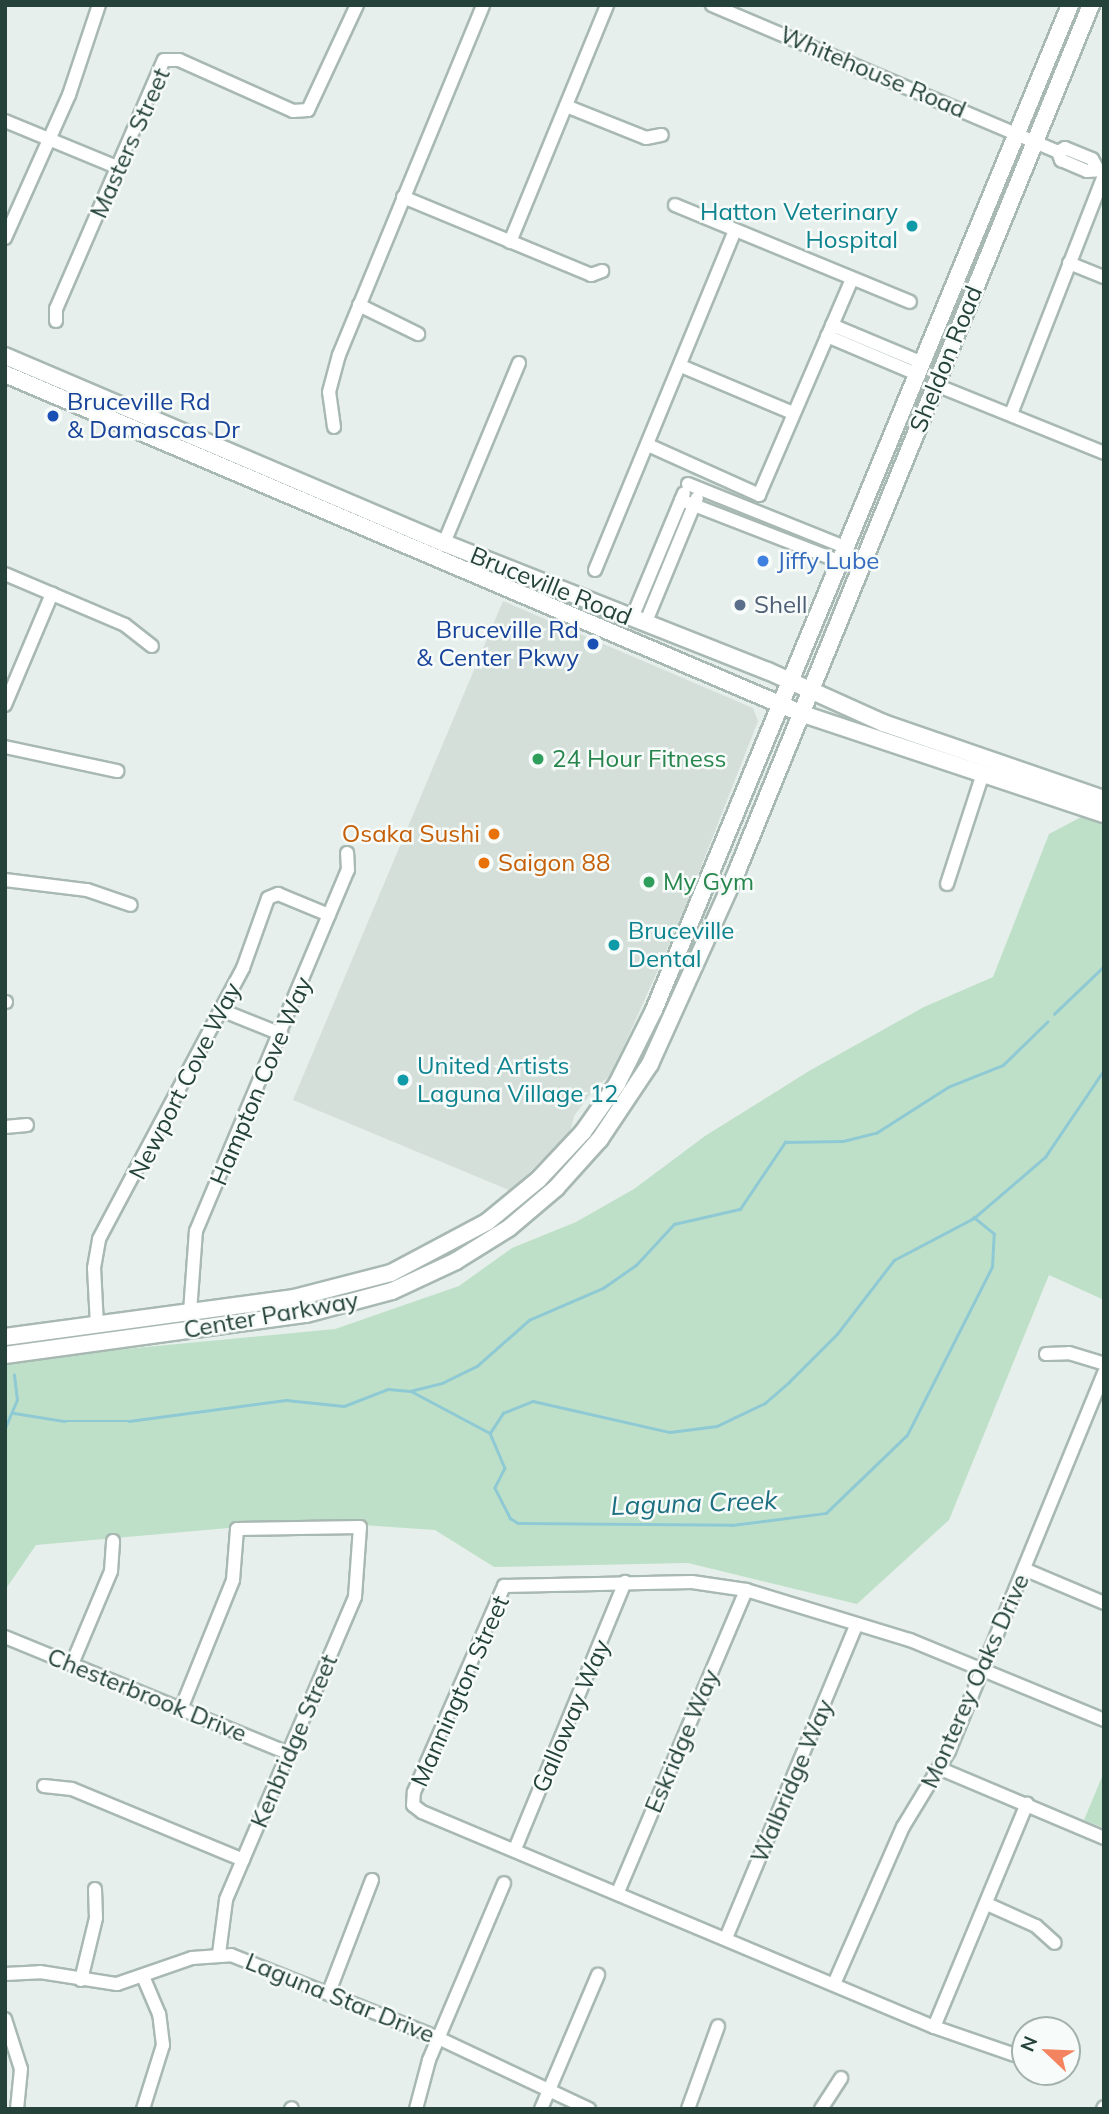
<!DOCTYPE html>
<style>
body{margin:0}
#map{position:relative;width:1109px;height:2114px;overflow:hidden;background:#e6efeb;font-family:Mulish,sans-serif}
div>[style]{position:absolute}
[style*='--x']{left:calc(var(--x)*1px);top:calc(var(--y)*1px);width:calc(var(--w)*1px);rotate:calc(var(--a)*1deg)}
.built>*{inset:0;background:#d4dfda}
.green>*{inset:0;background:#bfe0c8}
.stream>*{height:2.5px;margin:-1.25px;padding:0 1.25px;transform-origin:1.25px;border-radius:1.25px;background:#8ec9d4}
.roads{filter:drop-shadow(2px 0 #a8b8b2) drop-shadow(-2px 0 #a8b8b2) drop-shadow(0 2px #a8b8b2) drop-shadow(0 -2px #a8b8b2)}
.minor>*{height:12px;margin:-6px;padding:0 6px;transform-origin:6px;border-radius:6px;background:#fff}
.secondary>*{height:16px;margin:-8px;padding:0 8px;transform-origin:8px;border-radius:8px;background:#fff}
.dots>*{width:19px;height:19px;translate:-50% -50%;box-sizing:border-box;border:4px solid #f7fbf9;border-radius:50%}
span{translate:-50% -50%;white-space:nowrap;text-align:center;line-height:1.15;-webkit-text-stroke:5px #f7fbf9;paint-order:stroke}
.street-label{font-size:24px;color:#24423a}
.culture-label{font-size:24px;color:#0d838f}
.right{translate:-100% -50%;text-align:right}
.left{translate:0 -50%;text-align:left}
.transit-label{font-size:24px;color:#164399}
.shop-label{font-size:24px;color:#366cbe}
.service-label{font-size:24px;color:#4e5e75}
.leisure-label{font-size:24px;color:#27864d}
.food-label{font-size:24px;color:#c56008}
.water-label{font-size:26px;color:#1c6f80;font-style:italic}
.frame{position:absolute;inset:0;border:7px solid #24423a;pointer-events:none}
.north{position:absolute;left:1011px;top:2016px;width:70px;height:70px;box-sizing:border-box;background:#f7fbf9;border:2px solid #a3b1ad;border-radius:50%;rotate:293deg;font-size:19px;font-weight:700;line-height:28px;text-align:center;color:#24423a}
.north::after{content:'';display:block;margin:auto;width:24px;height:32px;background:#f4845f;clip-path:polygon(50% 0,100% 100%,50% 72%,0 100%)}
</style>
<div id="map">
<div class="built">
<div style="clip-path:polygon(503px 601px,753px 708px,758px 721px,681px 918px,611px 1075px,595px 1088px,574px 1116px,570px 1132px,511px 1191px,293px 1100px)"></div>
</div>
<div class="green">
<div style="clip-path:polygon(1104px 805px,1104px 1300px,1049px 1275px,949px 1520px,857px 1604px,688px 1563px,494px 1567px,435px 1530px,362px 1525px,240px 1527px,36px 1545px,5px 1590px,5px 1365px,41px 1357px,335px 1329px,459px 1286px,512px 1248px,576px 1222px,634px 1189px,705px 1136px,809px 1071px,924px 1007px,993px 977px,1049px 834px)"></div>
<div style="clip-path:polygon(1104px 1772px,1104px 1828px,1084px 1820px)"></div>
</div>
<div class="stream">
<div style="--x:1054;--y:1014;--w:69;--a:-43.8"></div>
<div style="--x:411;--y:1391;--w:89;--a:28"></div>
<div style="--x:490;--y:1433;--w:24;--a:-57"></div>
<div style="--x:503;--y:1413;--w:32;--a:-22"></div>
<div style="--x:533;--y:1401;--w:140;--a:12.8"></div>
<div style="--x:670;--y:1432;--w:47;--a:-7.3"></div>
<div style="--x:717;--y:1426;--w:53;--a:-25.6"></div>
<div style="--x:765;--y:1403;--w:32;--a:-41"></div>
<div style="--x:789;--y:1382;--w:68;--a:-45"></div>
<div style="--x:837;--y:1334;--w:93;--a:-52.4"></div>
<div style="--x:894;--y:1260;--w:90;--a:-27.7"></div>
<div style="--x:14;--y:1413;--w:51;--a:9.1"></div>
<div style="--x:64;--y:1421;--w:65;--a:0"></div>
<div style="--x:129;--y:1421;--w:158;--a:-7.6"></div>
<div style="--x:286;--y:1400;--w:58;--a:5.9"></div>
<div style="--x:344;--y:1406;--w:47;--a:-21.1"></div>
<div style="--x:388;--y:1389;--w:22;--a:5"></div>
<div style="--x:410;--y:1391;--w:33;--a:-14"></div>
<div style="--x:442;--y:1383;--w:39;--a:-26"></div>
<div style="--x:477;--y:1366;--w:69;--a:-41.5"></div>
<div style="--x:529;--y:1320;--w:81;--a:-23.4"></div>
<div style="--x:603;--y:1288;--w:40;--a:-34.9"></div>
<div style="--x:636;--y:1265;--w:56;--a:-47.2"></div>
<div style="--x:674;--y:1224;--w:68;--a:-12.8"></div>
<div style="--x:740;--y:1209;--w:81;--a:-56.1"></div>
<div style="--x:785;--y:1142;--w:58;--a:-1"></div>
<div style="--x:843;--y:1141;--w:34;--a:-14"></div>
<div style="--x:876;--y:1133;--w:85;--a:-32.6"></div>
<div style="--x:948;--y:1087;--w:59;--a:-21.8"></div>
<div style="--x:1003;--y:1065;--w:62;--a:-44.3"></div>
<div style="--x:5;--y:1428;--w:30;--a:-67"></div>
<div style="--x:17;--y:1400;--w:25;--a:-97"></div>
<div style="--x:490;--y:1433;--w:38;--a:67"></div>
<div style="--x:505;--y:1468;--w:22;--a:117"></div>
<div style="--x:495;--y:1488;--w:34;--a:63"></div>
<div style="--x:510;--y:1518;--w:9;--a:32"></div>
<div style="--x:518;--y:1523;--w:214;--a:0.5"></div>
<div style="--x:732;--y:1525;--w:95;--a:-7.3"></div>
<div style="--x:826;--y:1513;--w:112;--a:-43.9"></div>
<div style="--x:907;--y:1435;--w:188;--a:-63.2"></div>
<div style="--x:992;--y:1267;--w:33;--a:-87"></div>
<div style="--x:994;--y:1234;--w:26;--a:-141"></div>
<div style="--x:974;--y:1218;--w:94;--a:-40.7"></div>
<div style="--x:1045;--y:1157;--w:105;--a:-55.9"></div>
</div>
<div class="roads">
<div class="minor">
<div style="--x:712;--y:5;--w:376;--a:23"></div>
<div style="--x:566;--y:106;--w:86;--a:21.8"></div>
<div style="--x:646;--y:138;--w:16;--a:-11"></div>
<div style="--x:5;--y:121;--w:123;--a:22.4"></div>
<div style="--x:1097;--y:168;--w:10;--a:-119"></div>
<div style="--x:1092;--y:159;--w:29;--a:-158"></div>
<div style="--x:1065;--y:148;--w:8;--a:150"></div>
<div style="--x:1058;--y:152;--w:9;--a:69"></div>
<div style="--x:1061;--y:160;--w:28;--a:23"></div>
<div style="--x:1087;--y:171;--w:17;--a:-3"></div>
<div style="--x:403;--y:197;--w:204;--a:22.5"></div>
<div style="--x:591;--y:275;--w:12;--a:-20"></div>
<div style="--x:675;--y:205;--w:254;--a:22.4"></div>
<div style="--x:5;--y:238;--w:157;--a:-65.9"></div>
<div style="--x:69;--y:95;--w:95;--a:-71.6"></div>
<div style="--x:510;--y:242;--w:256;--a:-67.7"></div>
<div style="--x:1069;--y:263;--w:38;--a:22"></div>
<div style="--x:359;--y:305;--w:66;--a:26.2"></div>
<div style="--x:56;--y:321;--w:12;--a:-90"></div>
<div style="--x:56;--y:309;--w:271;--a:-66.6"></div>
<div style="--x:164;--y:60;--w:15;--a:0"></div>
<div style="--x:179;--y:60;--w:125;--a:24.1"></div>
<div style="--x:293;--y:111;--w:15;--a:-4"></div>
<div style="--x:308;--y:110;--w:116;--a:-65"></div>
<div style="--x:832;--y:325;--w:99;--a:22.7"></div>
<div style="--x:827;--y:336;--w:100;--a:23"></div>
<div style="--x:681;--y:366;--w:121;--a:22.8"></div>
<div style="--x:936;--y:385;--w:181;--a:22"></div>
<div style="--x:1011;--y:414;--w:256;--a:-68.7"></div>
<div style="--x:334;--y:427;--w:35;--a:-98"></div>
<div style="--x:329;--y:392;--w:38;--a:-75"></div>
<div style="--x:339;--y:355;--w:378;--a:-67.6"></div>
<div style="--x:648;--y:445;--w:122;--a:24.2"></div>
<div style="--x:759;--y:495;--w:235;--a:-66.7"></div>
<div style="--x:688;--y:484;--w:171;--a:21.9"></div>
<div style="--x:681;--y:500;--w:172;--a:21.2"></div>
<div style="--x:444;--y:543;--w:195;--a:-67.4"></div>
<div style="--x:595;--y:570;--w:367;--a:-67.6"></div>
<div style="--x:5;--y:574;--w:130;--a:23"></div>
<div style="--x:125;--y:625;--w:34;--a:38"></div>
<div style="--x:632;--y:618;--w:135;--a:-67.4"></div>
<div style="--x:645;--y:624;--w:136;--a:-67.6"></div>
<div style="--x:5;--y:705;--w:121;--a:-67.1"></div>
<div style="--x:5;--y:747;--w:115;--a:12.1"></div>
<div style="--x:5;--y:880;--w:83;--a:7"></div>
<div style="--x:87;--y:890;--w:46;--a:18.8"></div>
<div style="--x:947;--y:884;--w:114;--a:-72"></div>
<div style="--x:5;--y:1002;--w:1;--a:0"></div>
<div style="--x:221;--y:1010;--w:65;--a:21.8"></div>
<div style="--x:5;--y:1127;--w:22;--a:-5"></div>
<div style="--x:190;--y:1312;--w:81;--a:-85.8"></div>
<div style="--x:196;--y:1231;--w:392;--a:-67.2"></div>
<div style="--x:348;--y:870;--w:17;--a:-93"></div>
<div style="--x:97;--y:1325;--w:57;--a:-93"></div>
<div style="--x:94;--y:1268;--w:29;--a:-80"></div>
<div style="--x:99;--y:1239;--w:307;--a:-62"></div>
<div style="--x:243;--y:968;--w:74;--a:-70.3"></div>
<div style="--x:268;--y:898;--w:11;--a:-22"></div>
<div style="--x:278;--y:894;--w:55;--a:22.4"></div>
<div style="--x:1046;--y:1354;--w:23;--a:-2"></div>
<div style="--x:1069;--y:1353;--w:37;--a:17"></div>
<div style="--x:1024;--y:1569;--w:87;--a:23"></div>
<div style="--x:5;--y:1637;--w:308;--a:22.3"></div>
<div style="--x:72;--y:1664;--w:101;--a:-67.2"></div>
<div style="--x:111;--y:1571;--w:30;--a:-86"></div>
<div style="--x:181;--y:1709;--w:139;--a:-68"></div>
<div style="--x:233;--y:1580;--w:51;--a:-85.5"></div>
<div style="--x:237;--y:1529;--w:123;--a:-0.9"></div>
<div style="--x:360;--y:1527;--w:70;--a:94.1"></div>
<div style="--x:355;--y:1597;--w:329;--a:113.1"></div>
<div style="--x:226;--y:1900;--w:54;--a:97.4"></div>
<div style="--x:941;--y:1769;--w:177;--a:22.9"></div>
<div style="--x:44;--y:1786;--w:28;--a:6"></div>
<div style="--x:72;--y:1789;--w:185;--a:22.5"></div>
<div style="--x:515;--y:1849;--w:289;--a:-67.6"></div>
<div style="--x:618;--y:1892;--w:328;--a:-67"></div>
<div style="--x:987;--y:1904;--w:54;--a:24.2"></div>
<div style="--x:1036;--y:1926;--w:25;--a:42"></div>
<div style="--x:726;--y:1938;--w:340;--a:-67.4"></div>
<div style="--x:5;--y:1974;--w:35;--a:-3"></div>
<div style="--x:40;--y:1972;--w:78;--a:8.9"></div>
<div style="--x:117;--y:1984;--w:79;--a:-19.1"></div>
<div style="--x:192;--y:1958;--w:39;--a:-4"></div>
<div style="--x:231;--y:1955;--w:223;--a:21.8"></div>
<div style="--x:438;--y:2038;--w:167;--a:25.2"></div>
<div style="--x:81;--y:1980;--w:64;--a:-76.4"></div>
<div style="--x:96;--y:1918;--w:29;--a:-92"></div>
<div style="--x:834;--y:1984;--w:171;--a:-66.3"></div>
<div style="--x:903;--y:1827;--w:89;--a:-58.8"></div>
<div style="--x:949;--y:1751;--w:409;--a:-67.7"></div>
<div style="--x:329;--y:1992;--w:120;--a:-69"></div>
<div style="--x:5;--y:2019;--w:52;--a:72.3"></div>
<div style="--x:21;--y:2069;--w:40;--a:95.7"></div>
<div style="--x:934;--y:2027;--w:242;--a:-67.4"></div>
<div style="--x:1015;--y:2055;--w:86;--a:-160.9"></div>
<div style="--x:934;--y:2027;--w:555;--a:-157.22"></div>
<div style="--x:422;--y:1812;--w:11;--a:-142"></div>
<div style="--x:413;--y:1805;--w:13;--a:-86"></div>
<div style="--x:414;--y:1792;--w:225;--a:-66.4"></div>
<div style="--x:504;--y:1586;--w:188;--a:-1.2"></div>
<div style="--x:692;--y:1582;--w:55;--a:8.4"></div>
<div style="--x:746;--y:1590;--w:171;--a:17"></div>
<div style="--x:910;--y:1640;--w:210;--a:22.4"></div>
<div style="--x:143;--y:2109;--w:67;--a:-72.6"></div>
<div style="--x:163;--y:2045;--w:31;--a:-97"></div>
<div style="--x:159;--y:2014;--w:39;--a:-113"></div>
<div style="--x:291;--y:2109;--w:1;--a:-45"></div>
<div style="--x:416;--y:2109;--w:51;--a:-75.1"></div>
<div style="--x:429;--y:2060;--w:192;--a:-67"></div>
<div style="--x:541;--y:2109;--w:146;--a:-67"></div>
<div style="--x:688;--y:2109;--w:88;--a:-70.1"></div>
<div style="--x:821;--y:2109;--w:37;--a:-57"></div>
<div style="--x:1103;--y:2109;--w:2;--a:-63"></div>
</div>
<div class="secondary">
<div style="--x:5;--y:356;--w:477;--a:23.1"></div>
<div style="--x:444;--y:543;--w:348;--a:21.6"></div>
<div style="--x:768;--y:671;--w:126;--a:24.3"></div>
<div style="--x:883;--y:723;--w:234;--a:19"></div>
<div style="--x:5;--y:374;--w:867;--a:23.08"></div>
<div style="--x:803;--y:714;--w:317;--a:18.4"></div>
<div style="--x:5;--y:1337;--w:292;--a:-7.7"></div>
<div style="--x:294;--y:1298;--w:100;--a:-14.5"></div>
<div style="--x:391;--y:1273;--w:109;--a:-28"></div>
<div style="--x:487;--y:1222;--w:66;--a:-39.5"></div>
<div style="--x:538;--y:1180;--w:66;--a:-46.8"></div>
<div style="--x:583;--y:1132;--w:59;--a:-54.7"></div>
<div style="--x:617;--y:1084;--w:83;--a:-63.4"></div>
<div style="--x:654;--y:1010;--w:1088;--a:-67.51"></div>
<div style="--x:5;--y:1355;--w:304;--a:-7.8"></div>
<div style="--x:306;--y:1314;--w:89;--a:-15"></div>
<div style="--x:392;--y:1291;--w:71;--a:-25.1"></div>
<div style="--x:456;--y:1261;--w:62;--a:-31.9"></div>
<div style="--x:509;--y:1228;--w:62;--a:-40.4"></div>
<div style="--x:556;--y:1188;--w:66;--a:-48.1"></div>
<div style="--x:600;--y:1139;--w:90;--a:-56.3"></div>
<div style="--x:650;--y:1064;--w:212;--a:-65.7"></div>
<div style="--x:737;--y:871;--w:936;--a:-67.77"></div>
</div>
</div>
<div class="dots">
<div style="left:912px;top:226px;background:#0f9aa8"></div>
<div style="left:53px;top:416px;background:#1a4fb4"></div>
<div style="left:763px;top:561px;background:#3f7fe0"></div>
<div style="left:740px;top:605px;background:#5c6f8a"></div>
<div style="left:593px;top:644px;background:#1a4fb4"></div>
<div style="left:538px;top:759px;background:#2e9e5b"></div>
<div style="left:494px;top:834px;background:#e8710a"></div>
<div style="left:484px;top:863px;background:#e8710a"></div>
<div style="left:649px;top:882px;background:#2e9e5b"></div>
<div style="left:614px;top:945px;background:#0f9aa8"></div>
<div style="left:403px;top:1080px;background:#0f9aa8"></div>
</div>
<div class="street-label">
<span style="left:873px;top:72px;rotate:23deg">Whitehouse Road</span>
<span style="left:130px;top:143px;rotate:-66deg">Masters Street</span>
<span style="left:946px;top:359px;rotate:-68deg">Sheldon Road</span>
<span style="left:551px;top:586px;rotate:22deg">Bruceville Road</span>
<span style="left:185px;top:1081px;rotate:-63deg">Newport Cove Way</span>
<span style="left:261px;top:1081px;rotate:-67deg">Hampton Cove Way</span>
<span style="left:271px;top:1315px;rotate:-10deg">Center Parkway</span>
<span style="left:975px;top:1681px;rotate:-66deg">Monterey Oaks Drive</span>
<span style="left:460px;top:1691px;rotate:-66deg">Mannington Street</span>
<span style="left:147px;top:1695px;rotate:22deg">Chesterbrook Drive</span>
<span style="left:571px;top:1716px;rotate:-67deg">Galloway Way</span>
<span style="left:294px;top:1741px;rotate:-67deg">Kenbridge Street</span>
<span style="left:682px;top:1741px;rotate:-67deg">Eskridge Way</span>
<span style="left:792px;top:1781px;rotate:-67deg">Walbridge Way</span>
<span style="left:340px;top:1998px;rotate:22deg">Laguna Star Drive</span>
</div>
<div class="culture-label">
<span class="right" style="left:898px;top:226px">Hatton Veterinary<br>Hospital</span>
<span class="left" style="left:628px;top:945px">Bruceville<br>Dental</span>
<span class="left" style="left:417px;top:1080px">United Artists<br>Laguna Village 12</span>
</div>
<div class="transit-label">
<span class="left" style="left:67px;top:416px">Bruceville Rd<br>&amp; Damascas Dr</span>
<span class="right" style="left:579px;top:644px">Bruceville Rd<br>&amp; Center Pkwy</span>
</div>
<div class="shop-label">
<span class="left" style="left:777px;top:561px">Jiffy Lube</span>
</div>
<div class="service-label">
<span class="left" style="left:754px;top:605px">Shell</span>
</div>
<div class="leisure-label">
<span class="left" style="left:552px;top:759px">24 Hour Fitness</span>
<span class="left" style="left:663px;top:882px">My Gym</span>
</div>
<div class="food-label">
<span class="right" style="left:480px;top:834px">Osaka Sushi</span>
<span class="left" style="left:498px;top:863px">Saigon 88</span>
</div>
<div class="water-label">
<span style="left:694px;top:1503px;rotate:-2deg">Laguna Creek</span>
</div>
<div class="frame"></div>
<div class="north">N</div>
</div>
